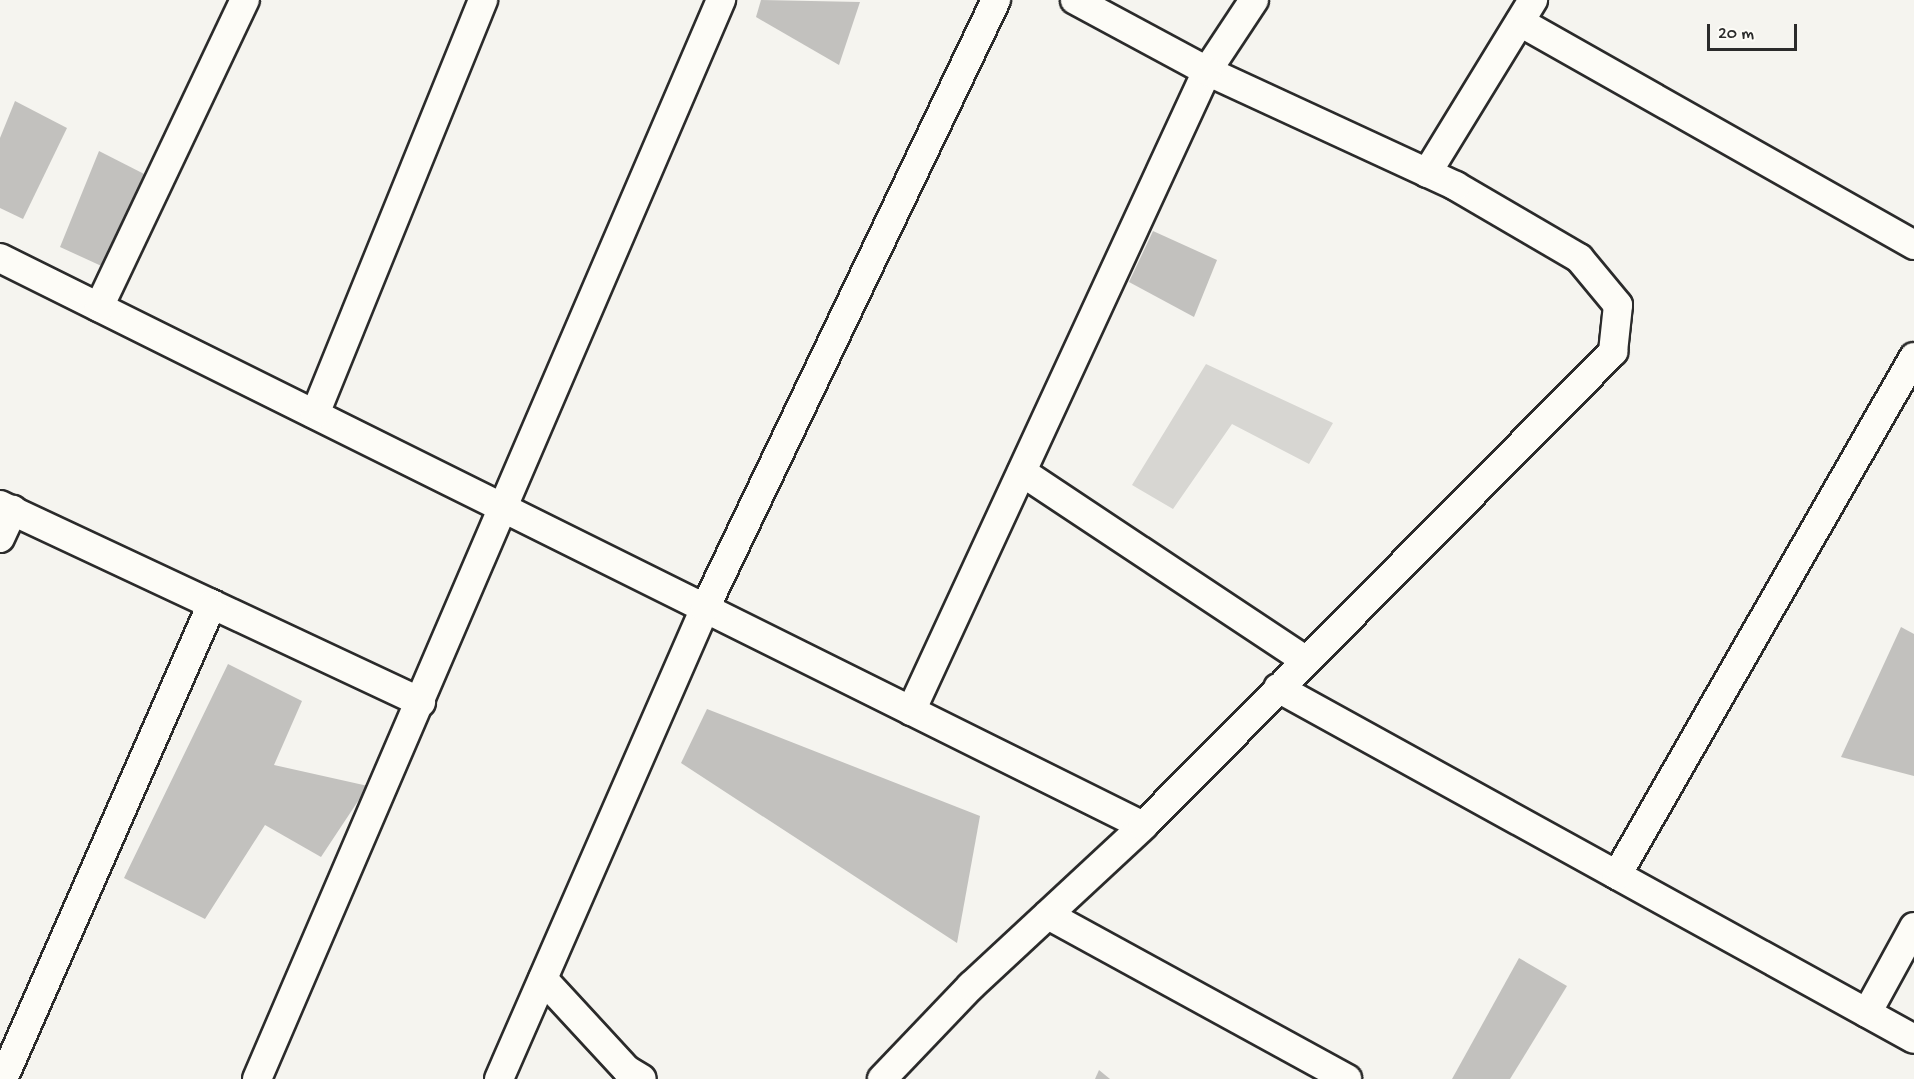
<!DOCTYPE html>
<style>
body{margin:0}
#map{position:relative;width:1914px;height:1079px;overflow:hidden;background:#f5f4ef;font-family:"Gochi Hand",sans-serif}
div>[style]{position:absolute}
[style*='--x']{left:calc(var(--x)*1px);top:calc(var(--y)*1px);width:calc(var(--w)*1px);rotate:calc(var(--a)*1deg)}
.green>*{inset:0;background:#d7d6d2}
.building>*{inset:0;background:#c2c1be}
.roads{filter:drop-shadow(2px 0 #2b2b2b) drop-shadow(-2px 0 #2b2b2b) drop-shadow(0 2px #2b2b2b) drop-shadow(0 -2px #2b2b2b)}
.street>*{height:28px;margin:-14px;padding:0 14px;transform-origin:14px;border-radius:14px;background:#fdfcf7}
span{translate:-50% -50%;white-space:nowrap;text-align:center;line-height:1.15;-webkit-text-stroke:6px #fdfcf7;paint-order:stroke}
.scale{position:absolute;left:1707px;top:24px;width:90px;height:27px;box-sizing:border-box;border:3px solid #2b2b2b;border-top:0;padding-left:8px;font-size:18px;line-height:21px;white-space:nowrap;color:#2b2b2b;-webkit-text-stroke:4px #fdfcf7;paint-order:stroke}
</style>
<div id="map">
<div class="green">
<div style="clip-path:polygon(1206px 364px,1333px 423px,1309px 464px,1232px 424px,1173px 509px,1132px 485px)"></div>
</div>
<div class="building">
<div style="clip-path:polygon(761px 0,860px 2px,839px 65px,756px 17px)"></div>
<div style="clip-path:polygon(15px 101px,67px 128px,23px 219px,0 208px,0 138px)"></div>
<div style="clip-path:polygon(99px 151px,152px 178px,108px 269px,60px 247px)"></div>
<div style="clip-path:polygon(1153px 231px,1217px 260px,1194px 317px,1129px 282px)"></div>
<div style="clip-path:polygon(1901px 627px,1914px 634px,1914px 776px,1841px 757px)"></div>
<div style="clip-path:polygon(228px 664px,302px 701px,274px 765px,368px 786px,321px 857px,265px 825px,205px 919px,124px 878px)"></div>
<div style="clip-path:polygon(707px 709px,980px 816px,957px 943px,681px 763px)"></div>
<div style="clip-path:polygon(1519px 958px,1567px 986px,1510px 1079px,1452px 1079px)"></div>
<div style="clip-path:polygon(1099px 1070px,1110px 1079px,1095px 1079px)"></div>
</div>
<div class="roads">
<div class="street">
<div style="--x:1520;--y:22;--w:453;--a:29.5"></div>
<div style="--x:1427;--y:173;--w:203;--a:-58.5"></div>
<div style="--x:0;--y:258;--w:1276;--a:26.42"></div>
<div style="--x:99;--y:307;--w:340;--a:-64.6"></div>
<div style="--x:315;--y:414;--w:447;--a:-67.9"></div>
<div style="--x:1022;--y:472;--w:340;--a:33.6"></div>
<div style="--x:0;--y:505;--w:465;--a:25.1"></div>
<div style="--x:0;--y:538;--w:31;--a:-65"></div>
<div style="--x:1278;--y:688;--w:726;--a:28.89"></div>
<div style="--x:911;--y:711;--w:705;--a:-65.18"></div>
<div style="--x:1207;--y:71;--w:85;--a:-56.5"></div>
<div style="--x:1617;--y:875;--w:597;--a:-60.17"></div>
<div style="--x:1048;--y:915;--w:341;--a:28.7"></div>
<div style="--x:543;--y:979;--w:124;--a:47.3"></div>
<div style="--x:627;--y:1070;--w:17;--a:31"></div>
<div style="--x:1867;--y:1013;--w:98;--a:-61.3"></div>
<div style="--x:3;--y:1079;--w:519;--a:-66.25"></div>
<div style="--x:257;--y:1079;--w:1175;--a:-66.73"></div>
<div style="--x:499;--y:1079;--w:514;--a:-66.38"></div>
<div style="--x:705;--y:608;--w:674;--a:-64.42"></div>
<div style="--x:882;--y:1079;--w:129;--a:-46.3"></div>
<div style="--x:971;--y:986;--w:235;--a:-42.9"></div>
<div style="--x:1143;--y:826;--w:668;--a:-45.24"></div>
<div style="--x:1613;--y:352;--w:47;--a:-83.9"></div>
<div style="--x:1618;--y:305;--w:61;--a:-129.7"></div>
<div style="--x:1579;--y:258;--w:143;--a:-149.7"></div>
<div style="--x:1456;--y:186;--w:274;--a:-155.2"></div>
<div style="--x:1207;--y:71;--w:150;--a:-151.7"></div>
</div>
</div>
<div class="scale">20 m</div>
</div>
